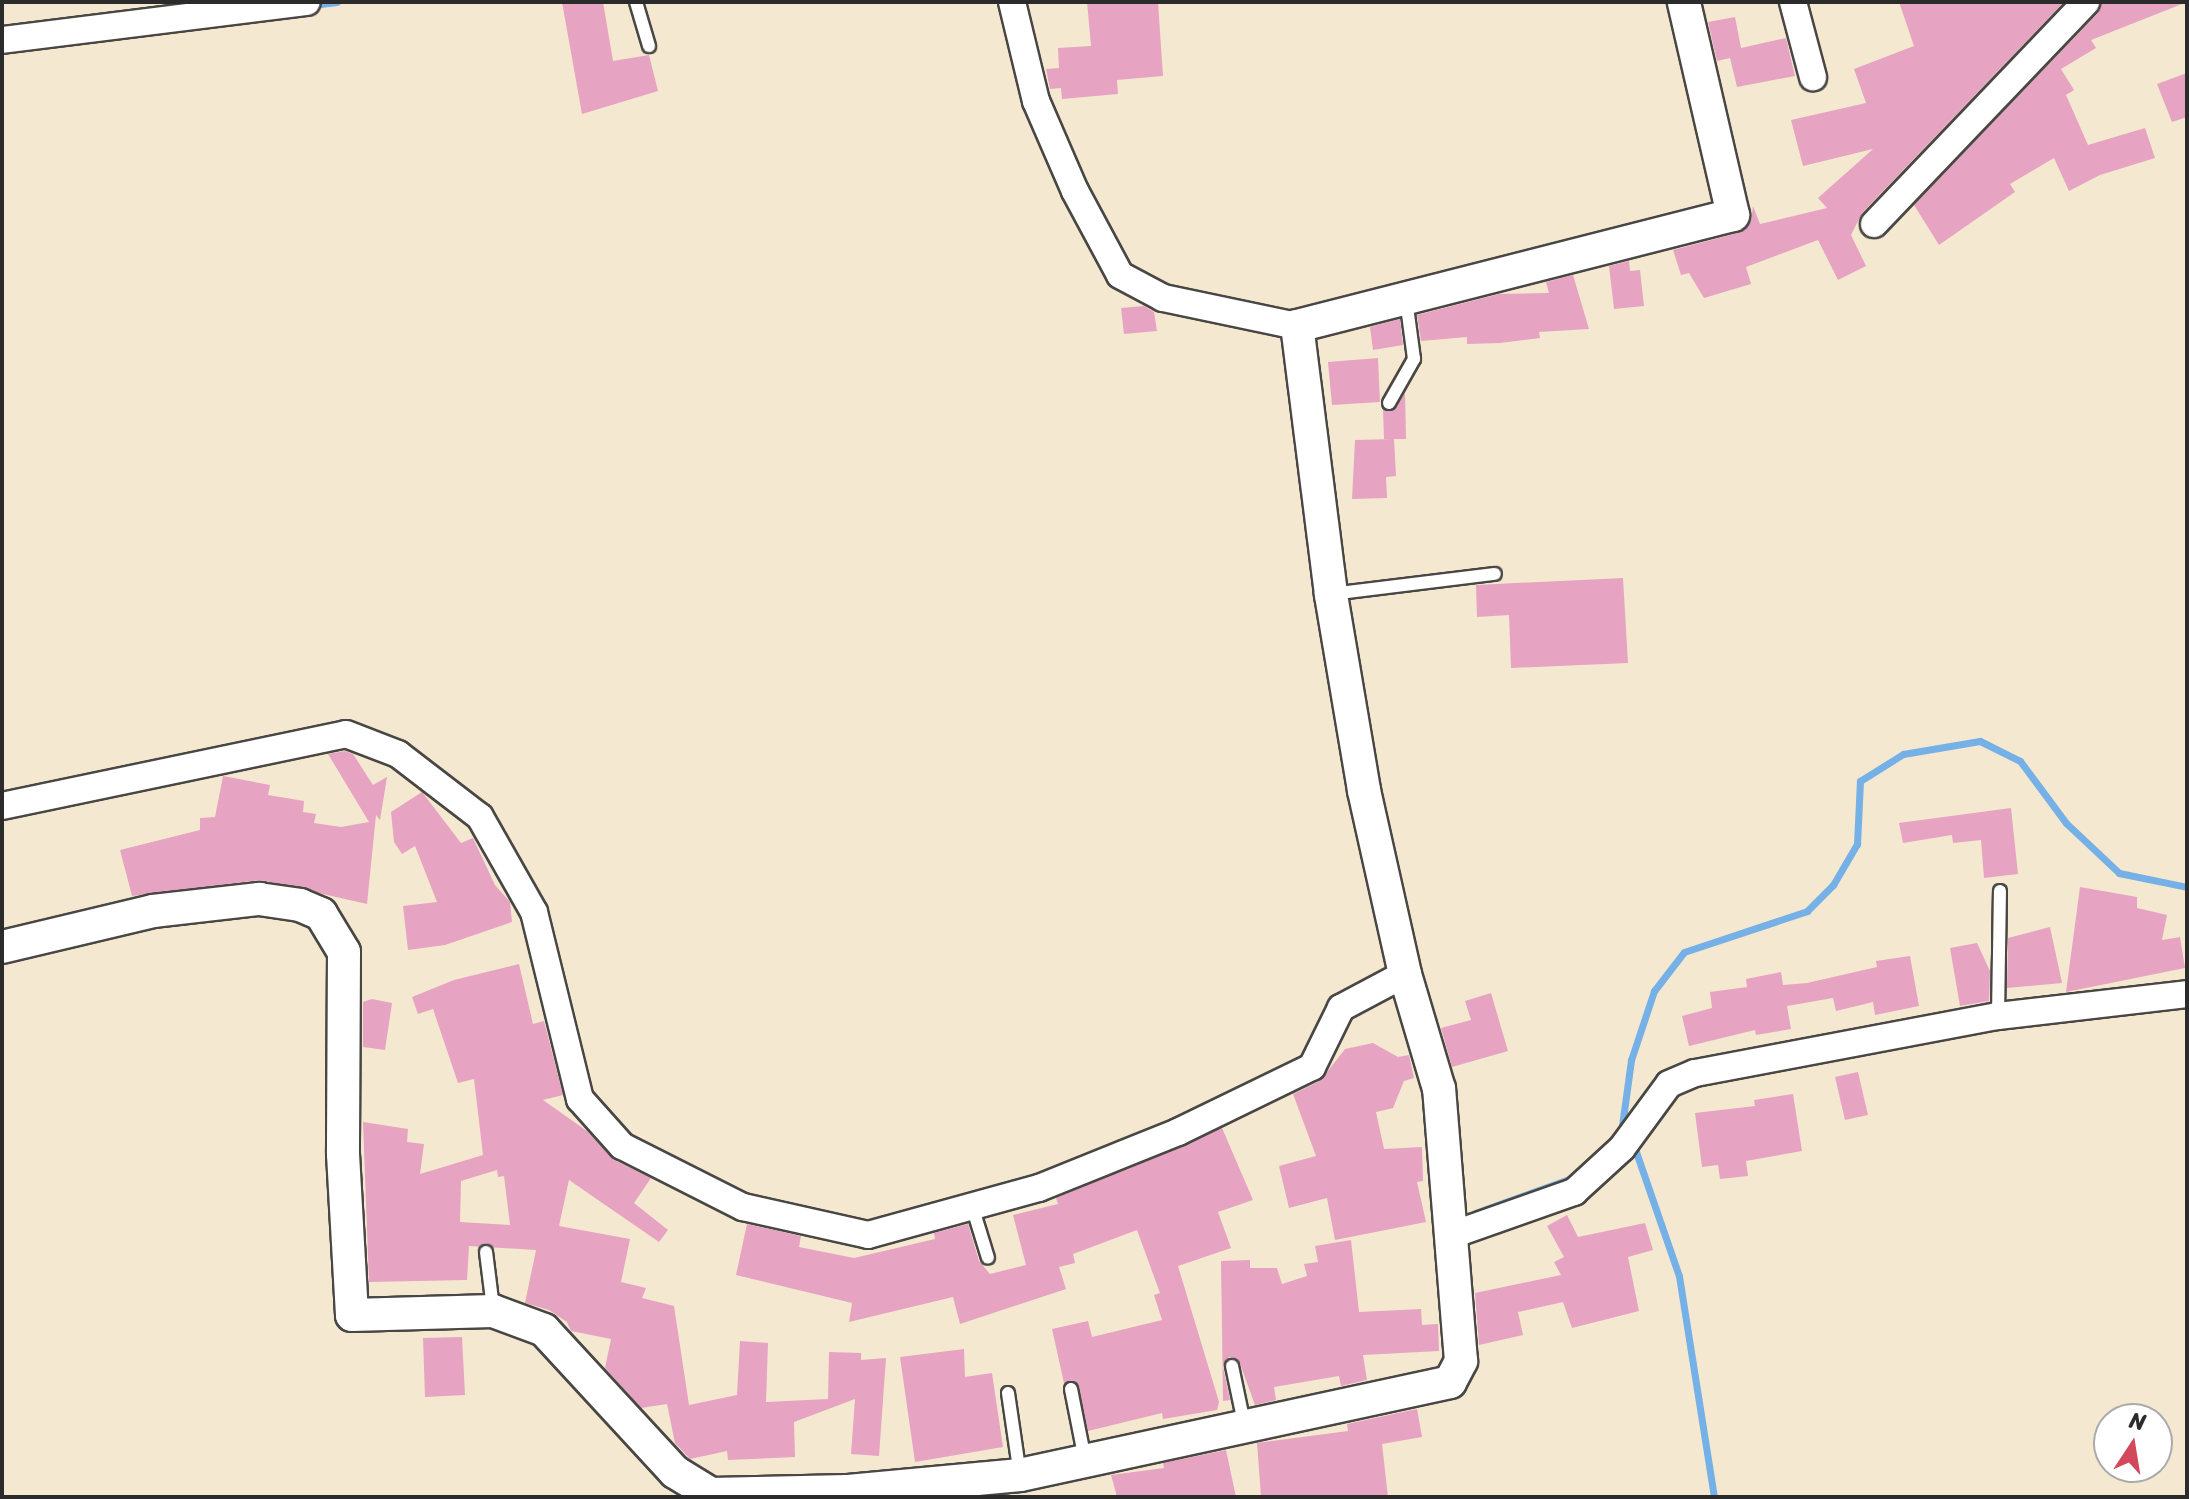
<!DOCTYPE html>
<style>
body{margin:0}
#map{position:relative;width:2189px;height:1499px;overflow:hidden;background:#f4e8d0;font-family:Sriracha,sans-serif}
div>[style]{position:absolute}
[style*='--x']{left:calc(var(--x)*1px);top:calc(var(--y)*1px);width:calc(var(--w)*1px);rotate:calc(var(--a)*1deg)}
.stream>*{height:7px;margin:-3.5px;padding:0 3.5px;transform-origin:3.5px;border-radius:3.5px;background:#75b0e6}
.building>*{inset:0;background:#e6a4c2}
.roads{filter:drop-shadow(2px 0 #494744) drop-shadow(-2px 0 #494744) drop-shadow(0 2px #494744) drop-shadow(0 -2px #494744)}
.service>*{height:12px;margin:-6px;padding:0 6px;transform-origin:6px;border-radius:6px;background:#fff}
.minor>*{height:26px;margin:-13px;padding:0 13px;transform-origin:13px;border-radius:13px;background:#fff}
.tertiary>*{height:32px;margin:-16px;padding:0 16px;transform-origin:16px;border-radius:16px;background:#fff}
span{translate:-50% -50%;white-space:nowrap;text-align:center;line-height:1.15;-webkit-text-stroke:7px #fff;paint-order:stroke}
.frame{position:absolute;inset:0;border:4px solid #2b2b2b;pointer-events:none}
.north{position:absolute;left:2093px;top:1403px;width:80px;height:80px;box-sizing:border-box;background:#fff;border:2px solid #aaa;border-radius:50%;rotate:12deg;font-size:22px;font-weight:700;line-height:32px;text-align:center;color:#2b2b2b}
.north::after{content:'';display:block;margin:auto;width:28px;height:36px;background:#d1495b;clip-path:polygon(50% 0,100% 100%,50% 72%,0 100%)}
</style>
<div id="map">
<div class="stream">
<div style="--x:312;--y:5;--w:25;--a:-7"></div>
<div style="--x:1621;--y:1133;--w:74;--a:-82.2"></div>
<div style="--x:1631;--y:1060;--w:73;--a:-71.6"></div>
<div style="--x:1654;--y:991;--w:49;--a:-52.4"></div>
<div style="--x:1684;--y:952;--w:130;--a:-18.4"></div>
<div style="--x:1807;--y:911;--w:37;--a:-45"></div>
<div style="--x:1833;--y:885;--w:48;--a:-59.7"></div>
<div style="--x:1857;--y:844;--w:63;--a:-87.3"></div>
<div style="--x:1860;--y:781;--w:51;--a:-32.1"></div>
<div style="--x:1903;--y:754;--w:78;--a:-9.6"></div>
<div style="--x:1980;--y:741;--w:45;--a:26.6"></div>
<div style="--x:2020;--y:761;--w:77;--a:53.4"></div>
<div style="--x:2066;--y:823;--w:73;--a:43.3"></div>
<div style="--x:2119;--y:873;--w:69;--a:11.6"></div>
<div style="--x:1635;--y:1149;--w:134;--a:70.9"></div>
<div style="--x:1679;--y:1276;--w:224;--a:81"></div>
<div style="--x:1475;--y:1213;--w:106;--a:-19.8"></div>
</div>
<div class="building">
<div style="clip-path:polygon(562px 2px,603px 2px,613px 61px,649px 55px,658px 91px,582px 114px)"></div>
<div style="clip-path:polygon(1087px 2px,1158px 2px,1163px 76px,1117px 80px,1118px 94px,1062px 99px,1061px 88px,1050px 89px,1046px 69px,1059px 68px,1058px 48px,1091px 46px)"></div>
<div style="clip-path:polygon(1899px 2px,2064px 2px,1862px 213px,1851px 235px,1866px 266px,1838px 280px,1818px 240px,1746px 267px,1751px 284px,1704px 298px,1689px 273px,1681px 275px,1673px 250px,1738px 233px,1751px 221px,1753px 206px,1760px 224px,1827px 208px,1818px 198px,1873px 149px,1803px 166px,1791px 120px,1866px 103px,1854px 69px,1914px 46px)"></div>
<div style="clip-path:polygon(2102px 2px,2187px 2px,2091px 40px,2096px 48px,2061px 69px,2074px 90px,2066px 95px,2088px 145px,2145px 128px,2155px 158px,2100px 175px,2069px 191px,2054px 158px,2010px 184px,2015px 192px,1939px 245px,1914px 205px,2098px 13px)"></div>
<div style="clip-path:polygon(1735px 17px,1741px 48px,1786px 38px,1795px 76px,1737px 87px,1730px 58px,1717px 61px,1708px 22px)"></div>
<div style="clip-path:polygon(2187px 73px,2187px 117px,2172px 122px,2157px 84px)"></div>
<div style="clip-path:polygon(1629px 261px,1630px 271px,1640px 270px,1644px 306px,1614px 309px,1609px 266px)"></div>
<div style="clip-path:polygon(1573px 275px,1589px 329px,1539px 332px,1540px 338px,1500px 343px,1467px 344px,1467px 337px,1421px 341px,1417px 315px,1499px 294px,1549px 293px,1546px 282px)"></div>
<div style="clip-path:polygon(1144px 306px,1154px 312px,1157px 331px,1124px 334px,1121px 308px)"></div>
<div style="clip-path:polygon(1400px 319px,1403px 345px,1373px 350px,1370px 327px)"></div>
<div style="clip-path:polygon(1378px 358px,1380px 402px,1332px 405px,1328px 362px)"></div>
<div style="clip-path:polygon(1405px 393px,1406px 439px,1384px 439px,1383px 409px,1394px 410px)"></div>
<div style="clip-path:polygon(1394px 439px,1396px 476px,1386px 477px,1387px 498px,1352px 499px,1355px 440px)"></div>
<div style="clip-path:polygon(1623px 578px,1628px 663px,1511px 668px,1509px 615px,1477px 617px,1476px 585px)"></div>
<div style="clip-path:polygon(345px 751px,353px 754px,373px 785px,387px 777px,380px 820px,376px 815px,367px 904px,261px 880px,132px 896px,120px 850px,200px 830px,200px 818px,215px 817px,223px 776px,270px 785px,268px 795px,304px 801px,303px 812px,316px 814px,314px 823px,341px 827px,369px 822px,328px 754px)"></div>
<div style="clip-path:polygon(422px 792px,461px 843px,473px 838px,495px 885px,510px 902px,512px 922px,445px 945px,408px 950px,403px 906px,437px 902px,415px 846px,402px 854px,394px 842px,391px 812px)"></div>
<div style="clip-path:polygon(2011px 808px,2018px 874px,1984px 878px,1981px 840px,1953px 843px,1952px 835px,1903px 843px,1899px 823px)"></div>
<div style="clip-path:polygon(2080px 887px,2137px 897px,2137px 908px,2167px 915px,2162px 940px,2180px 937px,2185px 968px,2066px 992px)"></div>
<div style="clip-path:polygon(2050px 927px,2062px 983px,2007px 988px,2008px 938px)"></div>
<div style="clip-path:polygon(1977px 943px,1990px 971px,1989px 1001px,1960px 1006px,1950px 948px)"></div>
<div style="clip-path:polygon(1910px 956px,1919px 1006px,1875px 1015px,1873px 1002px,1836px 1011px,1833px 998px,1787px 1006px,1791px 1029px,1756px 1035px,1755px 1030px,1689px 1046px,1682px 1016px,1712px 1008px,1710px 992px,1747px 987px,1746px 979px,1781px 972px,1783px 985px,1807px 983px,1877px 967px,1876px 961px)"></div>
<div style="clip-path:polygon(evenodd,519px 964px,533px 1024px,544px 1021px,563px 1095px,543px 1100px,587px 1131px,614px 1160px,651px 1178px,634px 1203px,668px 1230px,659px 1242px,569px 1180px,559px 1226px,630px 1239px,621px 1282px,646px 1288px,642px 1298px,674px 1306px,689px 1405px,737px 1395px,740px 1341px,768px 1343px,766px 1402px,828px 1399px,829px 1352px,861px 1353px,861px 1360px,886px 1358px,879px 1456px,851px 1454px,855px 1399px,794px 1422px,795px 1457px,728px 1460px,727px 1451px,690px 1459px,675px 1443px,667px 1404px,641px 1408px,605px 1368px,611px 1339px,571px 1331px,567px 1322px,549px 1310px,525px 1303px,536px 1250px,469px 1246px,467px 1280px,369px 1282px,363px 1122px,408px 1129px,407px 1142px,424px 1144px,420px 1174px,483px 1155px,474px 1079px,458px 1083px,433px 1009px,418px 1014px,412px 997px,454px 980px,519px 964px,497px 1170px,498px 1177px,504px 1176px,510px 1225px,460px 1222px,461px 1181px,497px 1170px)"></div>
<div style="clip-path:polygon(1491px 993px,1508px 1051px,1452px 1067px,1441px 1028px,1471px 1020px,1465px 1001px)"></div>
<div style="clip-path:polygon(372px 999px,392px 1003px,385px 1050px,363px 1047px,363px 1002px)"></div>
<div style="clip-path:polygon(1373px 1043px,1398px 1057px,1409px 1055px,1414px 1078px,1404px 1081px,1393px 1108px,1376px 1112px,1384px 1149px,1422px 1147px,1423px 1181px,1417px 1182px,1426px 1222px,1335px 1240px,1327px 1198px,1289px 1208px,1279px 1166px,1316px 1156px,1293px 1094px,1320px 1081px,1345px 1049px)"></div>
<div style="clip-path:polygon(1858px 1072px,1868px 1115px,1845px 1120px,1835px 1077px)"></div>
<div style="clip-path:polygon(1793px 1094px,1802px 1151px,1746px 1161px,1748px 1176px,1720px 1179px,1718px 1165px,1702px 1167px,1695px 1113px,1755px 1106px,1754px 1100px)"></div>
<div style="clip-path:polygon(1222px 1128px,1253px 1200px,1218px 1212px,1231px 1248px,1178px 1266px,1219px 1402px,1217px 1410px,1163px 1419px,1162px 1413px,1088px 1431px,1078px 1384px,1064px 1383px,1052px 1329px,1088px 1321px,1092px 1337px,1162px 1320px,1154px 1295px,1160px 1293px,1137px 1230px,1073px 1254px,1075px 1263px,1059px 1267px,1066px 1289px,960px 1324px,953px 1297px,849px 1322px,852px 1303px,736px 1275px,747px 1224px,801px 1236px,799px 1247px,854px 1258px,935px 1239px,934px 1233px,968px 1224px,979px 1261px,990px 1274px,1026px 1265px,1013px 1215px,1058px 1204px,1056px 1198px)"></div>
<div style="clip-path:polygon(1567px 1215px,1578px 1237px,1645px 1223px,1653px 1250px,1628px 1257px,1639px 1311px,1572px 1328px,1563px 1302px,1518px 1312px,1523px 1335px,1479px 1345px,1475px 1293px,1561px 1275px,1554px 1262px,1564px 1257px,1547px 1226px)"></div>
<div style="clip-path:polygon(1351px 1240px,1359px 1312px,1421px 1309px,1422px 1325px,1438px 1324px,1439px 1351px,1363px 1355px,1367px 1380px,1341px 1386px,1339px 1376px,1274px 1387px,1276px 1400px,1255px 1405px,1239px 1361px,1229px 1357px,1223px 1367px,1230px 1400px,1223px 1401px,1221px 1261px,1250px 1260px,1250px 1268px,1277px 1268px,1282px 1284px,1307px 1276px,1304px 1264px,1318px 1262px,1315px 1246px)"></div>
<div style="clip-path:polygon(462px 1337px,465px 1395px,425px 1397px,423px 1338px)"></div>
<div style="clip-path:polygon(964px 1349px,965px 1377px,992px 1373px,1003px 1447px,915px 1462px,900px 1357px)"></div>
<div style="clip-path:polygon(1417px 1409px,1422px 1437px,1382px 1444px,1388px 1497px,1261px 1497px,1257px 1443px,1348px 1431px,1347px 1424px)"></div>
<div style="clip-path:polygon(1226px 1450px,1236px 1497px,1117px 1497px,1111px 1475px,1164px 1468px,1163px 1463px)"></div>
</div>
<div class="roads">
<div class="service">
<div style="--x:636;--y:2;--w:46;--a:73.5"></div>
<div style="--x:1389;--y:403;--w:51;--a:-60.4"></div>
<div style="--x:1414;--y:359;--w:61;--a:-97.6"></div>
<div style="--x:1331;--y:594;--w:165;--a:-7"></div>
<div style="--x:1998;--y:1016;--w:125;--a:-89.1"></div>
<div style="--x:972;--y:1206;--w:54;--a:72.9"></div>
<div style="--x:486;--y:1252;--w:56;--a:82.9"></div>
<div style="--x:1232;--y:1366;--w:58;--a:78.1"></div>
<div style="--x:1071;--y:1389;--w:72;--a:78.8"></div>
<div style="--x:1008;--y:1393;--w:83;--a:81.7"></div>
</div>
<div class="minor">
<div style="--x:1012;--y:2;--w:102;--a:76.4"></div>
<div style="--x:1036;--y:101;--w:98;--a:66.6"></div>
<div style="--x:1075;--y:191;--w:95;--a:61.8"></div>
<div style="--x:1120;--y:275;--w:49;--a:28.1"></div>
<div style="--x:1163;--y:298;--w:137;--a:11.8"></div>
<div style="--x:1793;--y:2;--w:78;--a:75.1"></div>
<div style="--x:2;--y:40;--w:307;--a:-7.1"></div>
<div style="--x:1874;--y:224;--w:307;--a:-46.3"></div>
<div style="--x:2;--y:806;--w:351;--a:-11.8"></div>
<div style="--x:346;--y:734;--w:56;--a:21"></div>
<div style="--x:398;--y:754;--w:103;--a:37.5"></div>
<div style="--x:480;--y:817;--w:109;--a:60.4"></div>
<div style="--x:534;--y:912;--w:193;--a:76.2"></div>
<div style="--x:580;--y:1099;--w:63;--a:48.2"></div>
<div style="--x:622;--y:1146;--w:136;--a:26.8"></div>
<div style="--x:743;--y:1207;--w:128;--a:12.6"></div>
<div style="--x:868;--y:1235;--w:177;--a:-15.4"></div>
<div style="--x:1039;--y:1188;--w:150;--a:-21.9"></div>
<div style="--x:1178;--y:1132;--w:149;--a:-25.9"></div>
<div style="--x:1312;--y:1067;--w:66;--a:-63.8"></div>
<div style="--x:1341;--y:1008;--w:72;--a:-28"></div>
<div style="--x:1449;--y:1236;--w:133;--a:-19.4"></div>
<div style="--x:1574;--y:1192;--w:65;--a:-42.5"></div>
<div style="--x:1622;--y:1148;--w:79;--a:-53.7"></div>
<div style="--x:1669;--y:1084;--w:28;--a:-23"></div>
<div style="--x:1695;--y:1073;--w:308;--a:-10.7"></div>
<div style="--x:1998;--y:1016;--w:190;--a:-6.6"></div>
</div>
<div class="tertiary">
<div style="--x:2;--y:947;--w:155;--a:-13.4"></div>
<div style="--x:153;--y:911;--w:107;--a:-6.5"></div>
<div style="--x:259;--y:899;--w:41;--a:8.3"></div>
<div style="--x:300;--y:905;--w:23;--a:23"></div>
<div style="--x:321;--y:914;--w:44;--a:58.8"></div>
<div style="--x:344;--y:952;--w:202;--a:90.3"></div>
<div style="--x:343;--y:1154;--w:161;--a:86.8"></div>
<div style="--x:352;--y:1315;--w:141;--a:-1.6"></div>
<div style="--x:493;--y:1311;--w:54;--a:20.4"></div>
<div style="--x:544;--y:1330;--w:193;--a:47.3"></div>
<div style="--x:675;--y:1472;--w:42;--a:31.4"></div>
<div style="--x:711;--y:1494;--w:137;--a:-1.3"></div>
<div style="--x:848;--y:1491;--w:173;--a:-5.3"></div>
<div style="--x:1020;--y:1475;--w:440;--a:-12.2"></div>
<div style="--x:1450;--y:1382;--w:24;--a:-62"></div>
<div style="--x:1461;--y:1361;--w:273;--a:-94.6"></div>
<div style="--x:1439;--y:1089;--w:120;--a:-106.5"></div>
<div style="--x:1405;--y:974;--w:189;--a:-102.6"></div>
<div style="--x:1364;--y:790;--w:199;--a:-99.6"></div>
<div style="--x:1331;--y:594;--w:270;--a:-97.2"></div>
<div style="--x:1297;--y:326;--w:450;--a:-14.3"></div>
<div style="--x:1733;--y:215;--w:219;--a:-103"></div>
</div>
</div>
<div class="frame"></div>
<div class="north">N</div>
</div>
